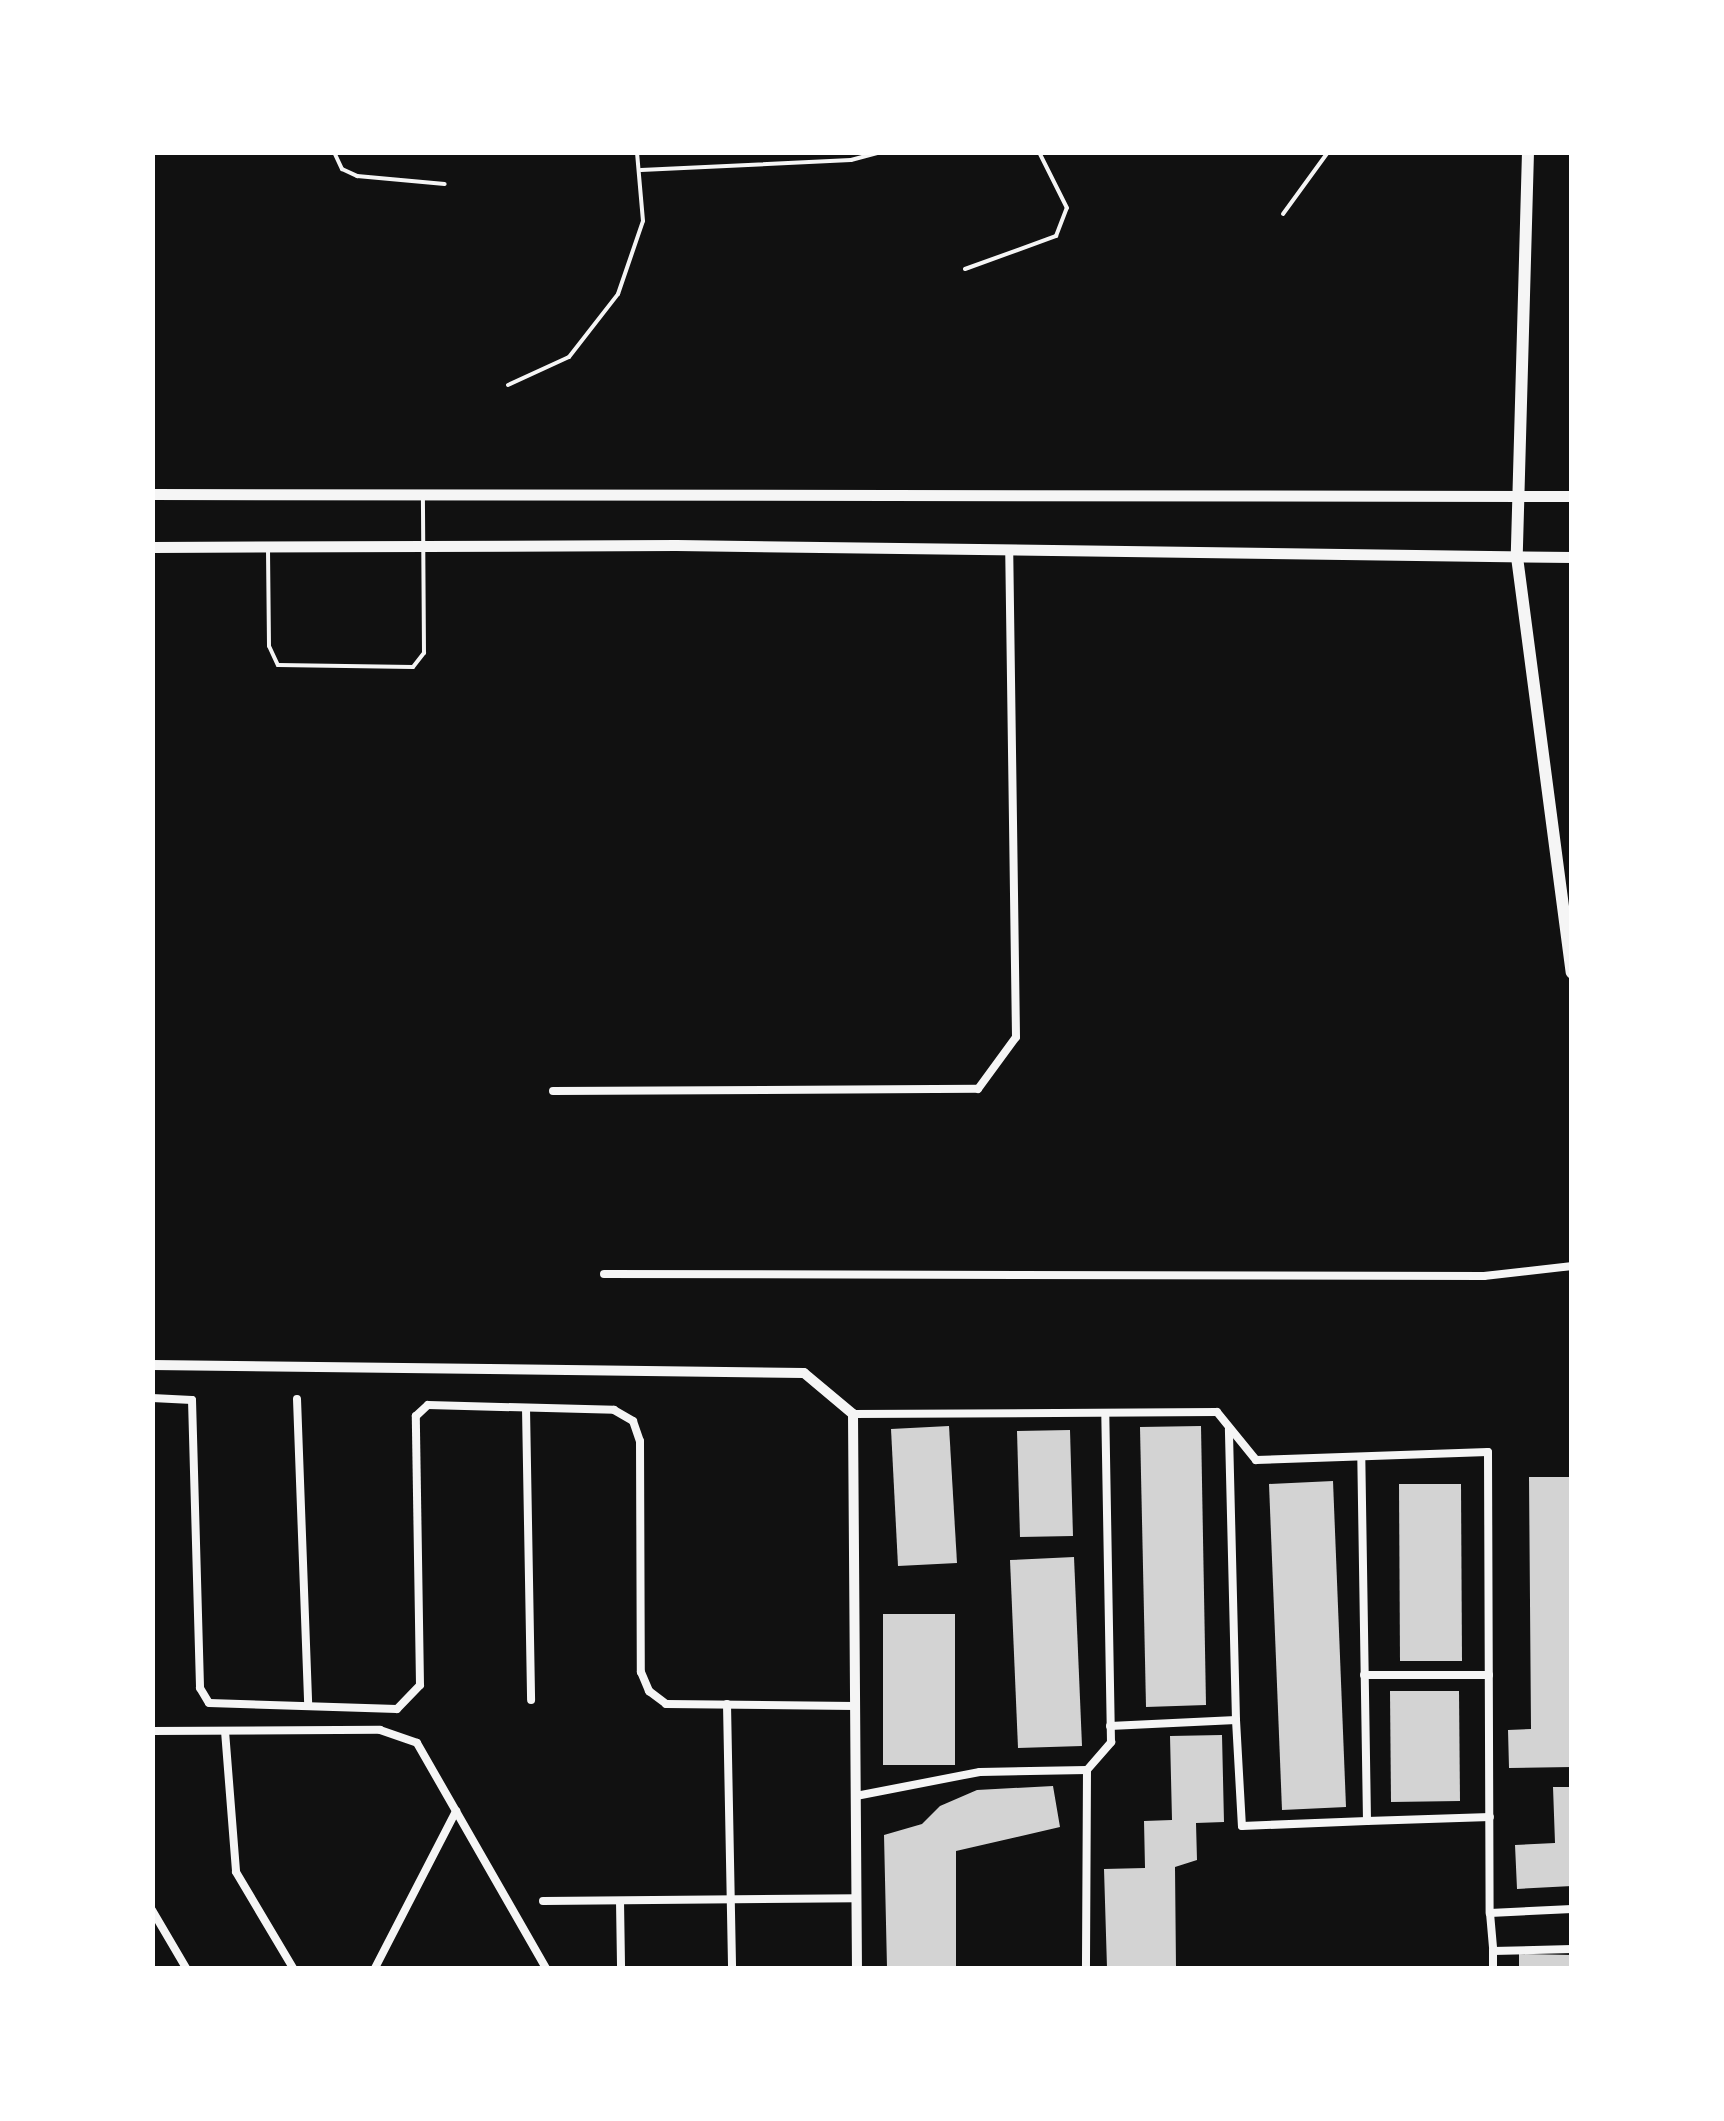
<!DOCTYPE html>
<style>
body{margin:0}
#map{position:relative;width:1724px;height:2121px;overflow:hidden;background:#111;font-family:"Alegreya Sans",sans-serif}
div>[style]{position:absolute}
[style*='--x']{left:calc(var(--x)*1px);top:calc(var(--y)*1px);width:calc(var(--w)*1px);rotate:calc(var(--a)*1deg)}
.building>*{inset:0;background:#d3d3d3}
.path>*{height:4px;margin:-2px;padding:0 2px;transform-origin:2px;border-radius:2px;background:#f5f5f5}
.service>*{height:4px;margin:-2px;padding:0 2px;transform-origin:2px;border-radius:2px;background:#f5f5f5}
.minor>*{height:8px;margin:-4px;padding:0 4px;transform-origin:4px;border-radius:4px;background:#f5f5f5}
.tertiary>*{height:10px;margin:-5px;padding:0 5px;transform-origin:5px;border-radius:5px;background:#f5f5f5}
.secondary>*{height:11px;margin:-5.5px;padding:0 5.5px;transform-origin:5.5px;border-radius:5.5px;background:#f5f5f5}
.primary>*{height:12px;margin:-6px;padding:0 6px;transform-origin:6px;border-radius:6px;background:#f5f5f5}
span{translate:-50% -50%;white-space:nowrap;text-align:center;line-height:1.15;-webkit-text-stroke:10px #fff;paint-order:stroke}
.frame{position:absolute;inset:0;border:155px solid #fff;pointer-events:none}
</style>
<div id="map">
<div class="building">
<div style="clip-path:polygon(949px 1426px,957px 1563px,898px 1566px,891px 1429px)"></div>
<div style="clip-path:polygon(1201px 1426px,1206px 1705px,1146px 1707px,1140px 1427px)"></div>
<div style="clip-path:polygon(1070px 1430px,1073px 1536px,1020px 1537px,1017px 1431px)"></div>
<div style="clip-path:polygon(1529px 1477px,1572px 1477px,1572px 1767px,1509px 1768px,1508px 1730px,1531px 1729px)"></div>
<div style="clip-path:polygon(1333px 1481px,1346px 1807px,1282px 1810px,1269px 1484px)"></div>
<div style="clip-path:polygon(1399px 1484px,1461px 1484px,1462px 1661px,1400px 1661px)"></div>
<div style="clip-path:polygon(1074px 1557px,1082px 1746px,1018px 1748px,1010px 1560px)"></div>
<div style="clip-path:polygon(883px 1614px,955px 1614px,955px 1765px,883px 1765px)"></div>
<div style="clip-path:polygon(1390px 1691px,1459px 1691px,1460px 1801px,1391px 1802px)"></div>
<div style="clip-path:polygon(1222px 1735px,1224px 1822px,1196px 1823px,1197px 1860px,1175px 1867px,1176px 1968px,1107px 1968px,1104px 1869px,1145px 1868px,1144px 1821px,1172px 1820px,1170px 1736px)"></div>
<div style="clip-path:polygon(1053px 1786px,1060px 1827px,956px 1851px,956px 1968px,887px 1968px,884px 1835px,922px 1824px,940px 1806px,977px 1790px)"></div>
<div style="clip-path:polygon(1553px 1787px,1572px 1787px,1572px 1886px,1517px 1889px,1515px 1845px,1555px 1843px)"></div>
<div style="clip-path:polygon(1519px 1954px,1572px 1955px,1572px 1968px,1519px 1968px)"></div>
</div>
<div class="path">
<div style="--x:334;--y:152;--w:19;--a:65"></div>
<div style="--x:342;--y:169;--w:17;--a:25"></div>
<div style="--x:357;--y:176;--w:88;--a:5.2"></div>
<div style="--x:641;--y:170;--w:210;--a:-2.7"></div>
<div style="--x:851;--y:160;--w:31;--a:-15"></div>
<div style="--x:1283;--y:214;--w:77;--a:-54"></div>
<div style="--x:965;--y:269;--w:97;--a:-19.9"></div>
<div style="--x:1056;--y:236;--w:30;--a:-69"></div>
<div style="--x:1067;--y:208;--w:63;--a:-116.6"></div>
<div style="--x:508;--y:385;--w:67;--a:-24.7"></div>
<div style="--x:569;--y:357;--w:80;--a:-52.1"></div>
<div style="--x:618;--y:294;--w:77;--a:-71.1"></div>
<div style="--x:643;--y:221;--w:69;--a:-95"></div>
</div>
<div class="service">
<div style="--x:268;--y:550;--w:96;--a:89.4"></div>
<div style="--x:269;--y:646;--w:21;--a:65"></div>
<div style="--x:278;--y:665;--w:135;--a:0.8"></div>
<div style="--x:413;--y:667;--w:18;--a:-52"></div>
<div style="--x:424;--y:653;--w:158;--a:-90.4"></div>
</div>
<div class="minor">
<div style="--x:553;--y:1091;--w:425;--a:-0.3"></div>
<div style="--x:978;--y:1089;--w:64;--a:-53.8"></div>
<div style="--x:1016;--y:1037;--w:486;--a:-90.8"></div>
<div style="--x:604;--y:1274;--w:880;--a:0.13"></div>
<div style="--x:1484;--y:1276;--w:89;--a:-6.5"></div>
<div style="--x:152;--y:1398;--w:40;--a:2.9"></div>
<div style="--x:192;--y:1400;--w:288;--a:88.4"></div>
<div style="--x:200;--y:1688;--w:17;--a:59"></div>
<div style="--x:209;--y:1703;--w:188;--a:1.8"></div>
<div style="--x:397;--y:1709;--w:33;--a:-46"></div>
<div style="--x:420;--y:1685;--w:269;--a:-90.9"></div>
<div style="--x:416;--y:1416;--w:16;--a:-43"></div>
<div style="--x:428;--y:1405;--w:186;--a:1.5"></div>
<div style="--x:614;--y:1410;--w:22;--a:30"></div>
<div style="--x:633;--y:1421;--w:21;--a:71"></div>
<div style="--x:640;--y:1441;--w:231;--a:89.8"></div>
<div style="--x:641;--y:1672;--w:21;--a:67"></div>
<div style="--x:649;--y:1691;--w:21;--a:37"></div>
<div style="--x:666;--y:1704;--w:189;--a:0.6"></div>
<div style="--x:297;--y:1399;--w:307;--a:87.9"></div>
<div style="--x:526;--y:1408;--w:292;--a:89"></div>
<div style="--x:853;--y:1414;--w:364;--a:-0.3"></div>
<div style="--x:1217;--y:1412;--w:62;--a:50.9"></div>
<div style="--x:1256;--y:1460;--w:232;--a:-2"></div>
<div style="--x:1488;--y:1452;--w:461;--a:89.8"></div>
<div style="--x:1490;--y:1913;--w:82;--a:-2.8"></div>
<div style="--x:1364;--y:1675;--w:125;--a:0"></div>
<div style="--x:727;--y:1704;--w:264;--a:88.9"></div>
<div style="--x:1236;--y:1720;--w:106;--a:86.8"></div>
<div style="--x:1242;--y:1826;--w:125;--a:-2.3"></div>
<div style="--x:1367;--y:1821;--w:364;--a:-90.9"></div>
<div style="--x:1110;--y:1726;--w:126;--a:-2.7"></div>
<div style="--x:1236;--y:1720;--w:291;--a:-91.4"></div>
<div style="--x:152;--y:1731;--w:228;--a:-0.3"></div>
<div style="--x:380;--y:1730;--w:39;--a:19"></div>
<div style="--x:417;--y:1743;--w:259;--a:60.2"></div>
<div style="--x:225;--y:1731;--w:141;--a:85.5"></div>
<div style="--x:236;--y:1872;--w:112;--a:59.3"></div>
<div style="--x:1087;--y:1770;--w:37;--a:-49"></div>
<div style="--x:1111;--y:1742;--w:329;--a:-91"></div>
<div style="--x:856;--y:1796;--w:126;--a:-11"></div>
<div style="--x:980;--y:1772;--w:107;--a:-1.1"></div>
<div style="--x:1087;--y:1770;--w:198;--a:90.3"></div>
<div style="--x:1367;--y:1821;--w:123;--a:-1.9"></div>
<div style="--x:543;--y:1901;--w:314;--a:-0.5"></div>
<div style="--x:620;--y:1901;--w:67;--a:89.1"></div>
<div style="--x:152;--y:1910;--w:67;--a:59.6"></div>
<div style="--x:1490;--y:1913;--w:38;--a:85"></div>
<div style="--x:375;--y:1968;--w:177;--a:-62.7"></div>
<div style="--x:1493;--y:1968;--w:17;--a:-90"></div>
<div style="--x:1493;--y:1951;--w:79;--a:-1.5"></div>
</div>
<div class="tertiary">
<div style="--x:152;--y:1365;--w:652;--a:0.7"></div>
<div style="--x:804;--y:1373;--w:64;--a:39.9"></div>
<div style="--x:853;--y:1414;--w:554;--a:89.59"></div>
</div>
<div class="secondary">
<div style="--x:152;--y:494;--w:1420;--a:0.08"></div>
<div style="--x:152;--y:547;--w:524;--a:-0.22"></div>
<div style="--x:676;--y:545;--w:896;--a:0.77"></div>
</div>
<div class="primary">
<div style="--x:1528;--y:152;--w:405;--a:91.6"></div>
<div style="--x:1517;--y:557;--w:419;--a:82.5"></div>
</div>
<div class="frame"></div>
</div>
